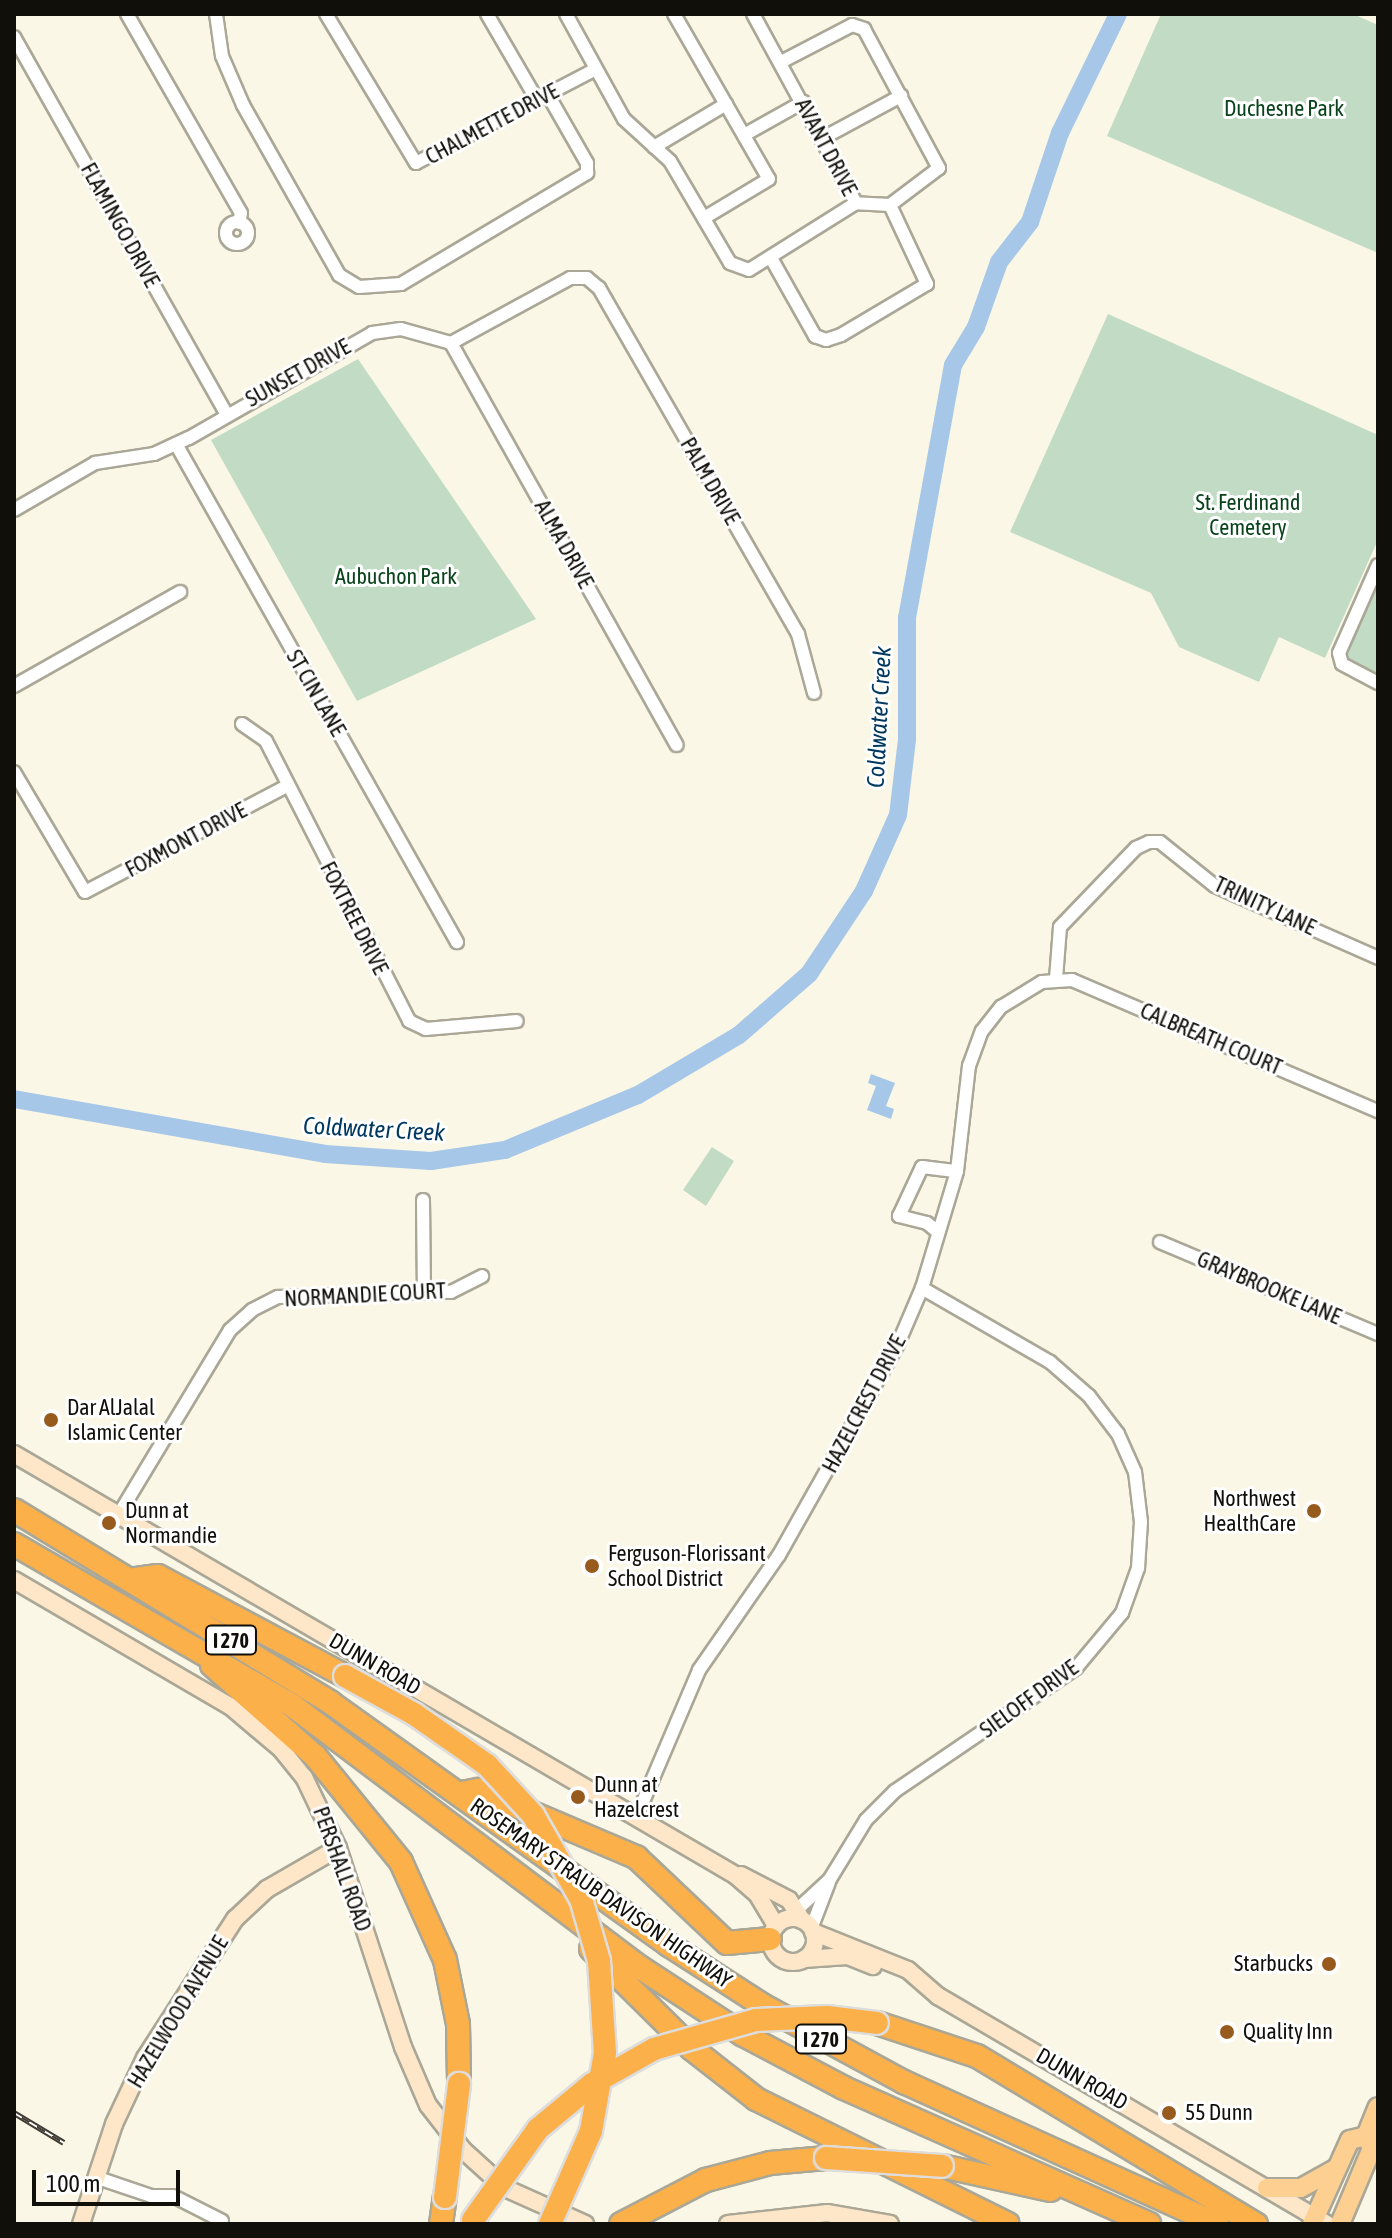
<!DOCTYPE html>
<style>
body{margin:0}
#map{position:relative;width:1392px;height:2238px;overflow:hidden;background:#fbf7e6;font-family:"Asap Condensed",sans-serif}
div>[style]{position:absolute}
[style*='--x']{left:calc(var(--x)*1px);top:calc(var(--y)*1px);width:calc(var(--w)*1px);rotate:calc(var(--a)*1deg)}
.green>*{inset:0;background:#c1dbc4}
.water>*{inset:0;background:#a6c7e8}
.river>*{height:18px;margin:-9px;padding:0 9px;transform-origin:9px;border-radius:9px;background:#a6c7e8}
.roads{filter:drop-shadow(2px 0 #aaa797) drop-shadow(-2px 0 #aaa797) drop-shadow(0 2px #aaa797) drop-shadow(0 -2px #aaa797)}
.street>*{height:12px;margin:-6px;padding:0 6px;transform-origin:6px;border-radius:6px;background:#fff}
.street>.ring{margin:-6px;padding:0;box-sizing:content-box;background:none;border:12px solid #fff;border-radius:50%}
.secondary>*{height:16px;margin:-8px;padding:0 8px;transform-origin:8px;border-radius:8px;background:#fee7c9}
.secondary>.ring{margin:-8px;padding:0;box-sizing:content-box;background:none;border:16px solid #fee7c9;border-radius:50%}
.primary>*{height:18px;margin:-9px;padding:0 9px;transform-origin:9px;border-radius:9px;background:#fdd092}
.highway>*{height:22px;margin:-11px;padding:0 11px;transform-origin:11px;border-radius:11px;background:#fcb04a}
.rail>*{height:6px;margin-top:-3px;transform-origin:0;background:repeating-linear-gradient(90deg,#fff 0 9px,#3e3c34 0 18px);box-sizing:border-box;border-block:2px solid #3e3c34}
.bridges{filter:drop-shadow(2px 0 #dedddd) drop-shadow(-2px 0 #dedddd) drop-shadow(0 2px #dedddd) drop-shadow(0 -2px #dedddd)}
.highway-bridge>*{height:22px;margin:-11px;padding:0 11px;transform-origin:11px;border-radius:11px;background:#fcb04a}
.dots>*{width:22px;height:22px;translate:-50% -50%;box-sizing:border-box;border:4px solid #fff;border-radius:50%}
span{translate:-50% -50%;white-space:nowrap;text-align:center;line-height:1.15;-webkit-text-stroke:6px #fff;paint-order:stroke}
.shield-label span{padding:2px 6px;background:#fff;border:2px solid;border-radius:6px;-webkit-text-stroke-width:0}
.shield-label{font-size:20px;color:#100f09;font-weight:700}
.park-label{font-size:22px;color:#09431b}
.street-label{font-size:22px;color:#100f09}
.poi-label{font-size:22px;color:#100f09}
.left{translate:0 -50%;text-align:left}
.right{translate:-100% -50%;text-align:right}
.water-label{font-size:24px;color:#003860;font-style:italic}
.frame{position:absolute;inset:0;border:16px solid #100f09;pointer-events:none}
.scale{position:absolute;left:32px;top:2170px;width:148px;height:36px;box-sizing:border-box;border:4px solid #100f09;border-top:0;padding-left:10px;font-size:24px;line-height:28px;white-space:nowrap;color:#100f09;-webkit-text-stroke:6px #fff;paint-order:stroke}
</style>
<div id="map">
<div class="green">
<div style="clip-path:polygon(1161px 14px,1353px 14px,1378px 25px,1378px 253px,1107px 136px)"></div>
<div style="clip-path:polygon(1108px 314px,1378px 435px,1378px 540px,1325px 658px,1279px 637px,1259px 682px,1179px 647px,1151px 593px,1010px 532px)"></div>
<div style="clip-path:polygon(358px 359px,536px 619px,357px 701px,211px 440px)"></div>
<div style="clip-path:polygon(1378px 582px,1378px 683px,1341px 667px)"></div>
<div style="clip-path:polygon(712px 1147px,734px 1161px,706px 1206px,683px 1190px)"></div>
</div>
<div class="water">
<div style="clip-path:polygon(871px 1074px,895px 1083px,886px 1106px,894px 1109px,891px 1119px,867px 1110px,876px 1086px,868px 1083px)"></div>
</div>
<div class="river">
<div style="--x:14;--y:1099;--w:316;--a:10"></div>
<div style="--x:325;--y:1154;--w:106;--a:3.8"></div>
<div style="--x:431;--y:1161;--w:75;--a:-8.5"></div>
<div style="--x:505;--y:1150;--w:144;--a:-22.5"></div>
<div style="--x:638;--y:1095;--w:117;--a:-30.7"></div>
<div style="--x:739;--y:1035;--w:93;--a:-41.1"></div>
<div style="--x:809;--y:974;--w:100;--a:-56.5"></div>
<div style="--x:864;--y:891;--w:83;--a:-65.9"></div>
<div style="--x:898;--y:815;--w:77;--a:-83.2"></div>
<div style="--x:907;--y:739;--w:121;--a:-90"></div>
<div style="--x:907;--y:618;--w:257;--a:-79.7"></div>
<div style="--x:953;--y:365;--w:44;--a:-58.8"></div>
<div style="--x:976;--y:327;--w:69;--a:-70.5"></div>
<div style="--x:999;--y:262;--w:51;--a:-52.2"></div>
<div style="--x:1030;--y:222;--w:94;--a:-71.4"></div>
<div style="--x:1060;--y:133;--w:132;--a:-64"></div>
</div>
<div class="roads">
<div class="street">
<div style="--x:127;--y:14;--w:229;--a:60.2"></div>
<div style="--x:241;--y:213;--w:10;--a:101"></div>
<div style="--x:216;--y:14;--w:42;--a:81.9"></div>
<div style="--x:222;--y:56;--w:53;--a:66.8"></div>
<div style="--x:243;--y:105;--w:195;--a:60.5"></div>
<div style="--x:339;--y:275;--w:23;--a:31"></div>
<div style="--x:359;--y:287;--w:42;--a:-4.1"></div>
<div style="--x:401;--y:284;--w:217;--a:-30.8"></div>
<div style="--x:587;--y:173;--w:10;--a:-90"></div>
<div style="--x:587;--y:163;--w:78;--a:-119.8"></div>
<div style="--x:326;--y:14;--w:174;--a:58.9"></div>
<div style="--x:416;--y:163;--w:203;--a:-27.6"></div>
<div style="--x:487;--y:14;--w:99;--a:59.8"></div>
<div style="--x:566;--y:14;--w:120;--a:61.1"></div>
<div style="--x:624;--y:119;--w:62;--a:42.4"></div>
<div style="--x:670;--y:161;--w:118;--a:59.5"></div>
<div style="--x:730;--y:263;--w:20;--a:20"></div>
<div style="--x:749;--y:270;--w:126;--a:-32.1"></div>
<div style="--x:856;--y:203;--w:215;--a:-118.6"></div>
<div style="--x:674;--y:14;--w:190;--a:60.1"></div>
<div style="--x:769;--y:179;--w:76;--a:149"></div>
<div style="--x:14;--y:37;--w:432;--a:60.6"></div>
<div style="--x:781;--y:62;--w:80;--a:-27.5"></div>
<div style="--x:852;--y:25;--w:13;--a:18"></div>
<div style="--x:864;--y:29;--w:158;--a:61.7"></div>
<div style="--x:939;--y:168;--w:61;--a:142.9"></div>
<div style="--x:890;--y:205;--w:34;--a:-177"></div>
<div style="--x:744;--y:135;--w:68;--a:-29.2"></div>
<div style="--x:823;--y:138;--w:89;--a:-28.3"></div>
<div style="--x:654;--y:147;--w:84;--a:-30.8"></div>
<div class="ring" style="left:226px;top:222px;width:10px;height:10px"></div>
<div style="--x:771;--y:258;--w:90;--a:60.6"></div>
<div style="--x:815;--y:336;--w:12;--a:20"></div>
<div style="--x:826;--y:340;--w:16;--a:-18"></div>
<div style="--x:841;--y:335;--w:100;--a:-30.7"></div>
<div style="--x:927;--y:284;--w:87;--a:-115.1"></div>
<div style="--x:451;--y:343;--w:461;--a:60.7"></div>
<div style="--x:176;--y:444;--w:572;--a:60.57"></div>
<div style="--x:14;--y:510;--w:94;--a:-30.1"></div>
<div style="--x:95;--y:463;--w:60;--a:-8.7"></div>
<div style="--x:154;--y:454;--w:38;--a:-25"></div>
<div style="--x:189;--y:438;--w:211;--a:-29.8"></div>
<div style="--x:372;--y:333;--w:29;--a:-8"></div>
<div style="--x:401;--y:329;--w:52;--a:15.6"></div>
<div style="--x:451;--y:343;--w:136;--a:-28.6"></div>
<div style="--x:570;--y:278;--w:17;--a:0"></div>
<div style="--x:587;--y:278;--w:16;--a:40"></div>
<div style="--x:599;--y:288;--w:399;--a:60.1"></div>
<div style="--x:798;--y:634;--w:61;--a:74.8"></div>
<div style="--x:1378;--y:565;--w:96;--a:113.9"></div>
<div style="--x:1339;--y:653;--w:11;--a:75"></div>
<div style="--x:1342;--y:664;--w:41;--a:27.8"></div>
<div style="--x:14;--y:686;--w:191;--a:-29.5"></div>
<div style="--x:242;--y:724;--w:29;--a:35"></div>
<div style="--x:266;--y:741;--w:314;--a:62.9"></div>
<div style="--x:409;--y:1021;--w:19;--a:25"></div>
<div style="--x:426;--y:1029;--w:91;--a:-5"></div>
<div style="--x:14;--y:772;--w:139;--a:59.4"></div>
<div style="--x:85;--y:892;--w:228;--a:-27.7"></div>
<div style="--x:1056;--y:979;--w:52;--a:-85.6"></div>
<div style="--x:1060;--y:927;--w:110;--a:-46.1"></div>
<div style="--x:1136;--y:848;--w:14;--a:-25"></div>
<div style="--x:1149;--y:842;--w:11;--a:0"></div>
<div style="--x:1160;--y:842;--w:70;--a:38.7"></div>
<div style="--x:1215;--y:886;--w:178;--a:23.8"></div>
<div style="--x:423;--y:1200;--w:93;--a:89.4"></div>
<div style="--x:938;--y:1232;--w:14;--a:-141"></div>
<div style="--x:927;--y:1223;--w:29;--a:-166"></div>
<div style="--x:899;--y:1216;--w:54;--a:-64.9"></div>
<div style="--x:922;--y:1167;--w:35;--a:7"></div>
<div style="--x:1160;--y:1242;--w:237;--a:22.9"></div>
<div style="--x:119;--y:1514;--w:215;--a:-58.9"></div>
<div style="--x:230;--y:1330;--w:30;--a:-42"></div>
<div style="--x:252;--y:1310;--w:29;--a:-27"></div>
<div style="--x:278;--y:1297;--w:173;--a:-1.7"></div>
<div style="--x:451;--y:1292;--w:35;--a:-27"></div>
<div style="--x:636;--y:1818;--w:161;--a:-66.9"></div>
<div style="--x:699;--y:1670;--w:140;--a:-55.2"></div>
<div style="--x:779;--y:1555;--w:242;--a:-60.6"></div>
<div style="--x:898;--y:1344;--w:61;--a:-66.8"></div>
<div style="--x:922;--y:1288;--w:122;--a:-73.3"></div>
<div style="--x:957;--y:1171;--w:106;--a:-83.5"></div>
<div style="--x:969;--y:1066;--w:37;--a:-70"></div>
<div style="--x:982;--y:1031;--w:31;--a:-52"></div>
<div style="--x:1001;--y:1007;--w:48;--a:-31.4"></div>
<div style="--x:1042;--y:982;--w:30;--a:-4"></div>
<div style="--x:1072;--y:980;--w:333;--a:23.2"></div>
<div style="--x:787;--y:1919;--w:59;--a:-42.9"></div>
<div style="--x:830;--y:1879;--w:69;--a:-58.6"></div>
<div style="--x:866;--y:1820;--w:41;--a:-45"></div>
<div style="--x:895;--y:1791;--w:219;--a:-34.2"></div>
<div style="--x:1076;--y:1668;--w:72;--a:-50.1"></div>
<div style="--x:1122;--y:1613;--w:48;--a:-70.4"></div>
<div style="--x:1138;--y:1568;--w:46;--a:-86.3"></div>
<div style="--x:1141;--y:1522;--w:50;--a:-96.8"></div>
<div style="--x:1135;--y:1472;--w:42;--a:-114.1"></div>
<div style="--x:1118;--y:1434;--w:48;--a:-127.3"></div>
<div style="--x:1089;--y:1396;--w:52;--a:-138.9"></div>
<div style="--x:1050;--y:1362;--w:148;--a:-150"></div>
<div style="--x:811;--y:1929;--w:50;--a:-69"></div>
<div style="--x:95;--y:2177;--w:59;--a:18.7"></div>
<div style="--x:151;--y:2196;--w:22;--a:0"></div>
<div style="--x:173;--y:2196;--w:55;--a:27"></div>
</div>
<div class="secondary">
<div style="--x:14;--y:1454;--w:835;--a:30.28"></div>
<div style="--x:735;--y:1875;--w:29;--a:41"></div>
<div style="--x:757;--y:1894;--w:37;--a:59"></div>
<div style="--x:14;--y:1580;--w:250;--a:30.3"></div>
<div style="--x:230;--y:1706;--w:67;--a:40.1"></div>
<div style="--x:281;--y:1749;--w:36;--a:51"></div>
<div style="--x:304;--y:1777;--w:79;--a:64.4"></div>
<div style="--x:338;--y:1848;--w:209;--a:71.9"></div>
<div style="--x:403;--y:2047;--w:63;--a:66.7"></div>
<div style="--x:428;--y:2105;--w:57;--a:52.1"></div>
<div style="--x:463;--y:2150;--w:57;--a:42.1"></div>
<div style="--x:505;--y:2188;--w:88;--a:24.2"></div>
<div style="--x:741;--y:1875;--w:54;--a:27.5"></div>
<div style="--x:789;--y:1900;--w:24;--a:57"></div>
<div class="ring" style="left:771px;top:1918px;width:28px;height:28px"></div>
<div style="--x:813;--y:1932;--w:102;--a:21.8"></div>
<div style="--x:908;--y:1970;--w:40;--a:41"></div>
<div style="--x:938;--y:1996;--w:451;--a:30.4"></div>
<div style="--x:804;--y:1959;--w:44;--a:-3.9"></div>
<div style="--x:848;--y:1956;--w:27;--a:22"></div>
<div style="--x:81;--y:2224;--w:105;--a:-71.7"></div>
<div style="--x:114;--y:2124;--w:73;--a:-64.8"></div>
<div style="--x:145;--y:2058;--w:166;--a:-57.1"></div>
<div style="--x:235;--y:1919;--w:44;--a:-43.2"></div>
<div style="--x:267;--y:1889;--w:82;--a:-30"></div>
<div style="--x:728;--y:2224;--w:100;--a:-6.3"></div>
<div style="--x:827;--y:2213;--w:64;--a:9.9"></div>
</div>
<div class="primary">
<div style="--x:1267;--y:2188;--w:34;--a:0"></div>
<div style="--x:1301;--y:2188;--w:41;--a:-29.1"></div>
<div style="--x:1312;--y:2224;--w:92;--a:-65.7"></div>
<div style="--x:1350;--y:2140;--w:16;--a:-14"></div>
<div style="--x:1340;--y:2224;--w:82;--a:-67.2"></div>
<div style="--x:1372;--y:2148;--w:13;--a:-117"></div>
<div style="--x:1366;--y:2136;--w:31;--a:-68"></div>
</div>
<div class="highway">
<div style="--x:14;--y:1510;--w:371;--a:31.3"></div>
<div style="--x:331;--y:1703;--w:416;--a:35.6"></div>
<div style="--x:669;--y:1945;--w:111;--a:32.8"></div>
<div style="--x:762;--y:2005;--w:162;--a:28.5"></div>
<div style="--x:904;--y:2082;--w:344;--a:24.4"></div>
<div style="--x:14;--y:1544;--w:323;--a:30.1"></div>
<div style="--x:293;--y:1706;--w:436;--a:37"></div>
<div style="--x:641;--y:1968;--w:121;--a:33.2"></div>
<div style="--x:742;--y:2034;--w:115;--a:27.9"></div>
<div style="--x:844;--y:2088;--w:334;--a:24"></div>
<div style="--x:129;--y:1580;--w:29;--a:-8"></div>
<div style="--x:158;--y:1576;--w:212;--a:28.1"></div>
<div style="--x:212;--y:1665;--w:137;--a:41.5"></div>
<div style="--x:315;--y:1756;--w:136;--a:50.9"></div>
<div style="--x:401;--y:1862;--w:107;--a:65.8"></div>
<div style="--x:445;--y:1960;--w:65;--a:78.5"></div>
<div style="--x:458;--y:2024;--w:60;--a:89"></div>
<div style="--x:461;--y:1793;--w:17;--a:-10"></div>
<div style="--x:478;--y:1790;--w:172;--a:23"></div>
<div style="--x:636;--y:1857;--w:125;--a:43.4"></div>
<div style="--x:727;--y:1943;--w:43;--a:-5.3"></div>
<div style="--x:591;--y:1949;--w:141;--a:44.7"></div>
<div style="--x:691;--y:2048;--w:83;--a:38.1"></div>
<div style="--x:756;--y:2099;--w:281;--a:26.4"></div>
<div style="--x:877;--y:2023;--w:105;--a:18.3"></div>
<div style="--x:977;--y:2056;--w:326;--a:31.1"></div>
<div style="--x:942;--y:2166;--w:111;--a:12.5"></div>
<div style="--x:441;--y:2224;--w:27;--a:-82"></div>
<div style="--x:621;--y:2224;--w:96;--a:-27.4"></div>
<div style="--x:706;--y:2180;--w:66;--a:-14.9"></div>
<div style="--x:770;--y:2163;--w:56;--a:-5.1"></div>
</div>
</div>
<div class="rail">
<div style="--x:14;--y:2113;--w:58;--a:31"></div>
</div>
<div class="bridges">
<div class="highway-bridge">
<div style="--x:345;--y:1676;--w:79;--a:28.8"></div>
<div style="--x:414;--y:1714;--w:89;--a:34.9"></div>
<div style="--x:487;--y:1765;--w:68;--a:47.4"></div>
<div style="--x:533;--y:1815;--w:97;--a:60.3"></div>
<div style="--x:581;--y:1899;--w:65;--a:73.8"></div>
<div style="--x:599;--y:1961;--w:92;--a:86.3"></div>
<div style="--x:605;--y:2053;--w:79;--a:100.2"></div>
<div style="--x:591;--y:2131;--w:102;--a:113.8"></div>
<div style="--x:826;--y:2158;--w:116;--a:3.9"></div>
<div style="--x:445;--y:2197;--w:114;--a:-82.9"></div>
<div style="--x:473;--y:2220;--w:112;--a:-54.5"></div>
<div style="--x:538;--y:2129;--w:70;--a:-39.8"></div>
<div style="--x:592;--y:2084;--w:71;--a:-29.4"></div>
<div style="--x:654;--y:2049;--w:106;--a:-15.9"></div>
<div style="--x:756;--y:2020;--w:71;--a:-2.4"></div>
<div style="--x:827;--y:2017;--w:50;--a:6.8"></div>
</div>
</div>
<div class="dots">
<div style="left:51px;top:1420px;background:#985b1e"></div>
<div style="left:1314px;top:1511px;background:#985b1e"></div>
<div style="left:109px;top:1523px;background:#985b1e"></div>
<div style="left:592px;top:1566px;background:#985b1e"></div>
<div style="left:578px;top:1797px;background:#985b1e"></div>
<div style="left:1329px;top:1964px;background:#985b1e"></div>
<div style="left:1227px;top:2032px;background:#985b1e"></div>
<div style="left:1169px;top:2113px;background:#985b1e"></div>
</div>
<div class="shield-label">
<span style="left:231px;top:1640px">I 270</span>
<span style="left:821px;top:2039px">I 270</span>
</div>
<div class="park-label">
<span style="left:1284px;top:109px">Duchesne Park</span>
<span style="left:1248px;top:515px">St. Ferdinand<br>Cemetery</span>
<span style="left:396px;top:577px">Aubuchon Park</span>
</div>
<div class="street-label">
<span style="left:492px;top:124px;rotate:-28deg">CHALMETTE DRIVE</span>
<span style="left:826px;top:147px;rotate:62deg">AVANT DRIVE</span>
<span style="left:120px;top:225px;rotate:61deg">FLAMINGO DRIVE</span>
<span style="left:298px;top:373px;rotate:-29deg">SUNSET DRIVE</span>
<span style="left:710px;top:481px;rotate:60deg">PALM DRIVE</span>
<span style="left:564px;top:544px;rotate:61deg">ALMA DRIVE</span>
<span style="left:316px;top:693px;rotate:60deg">ST CIN LANE</span>
<span style="left:186px;top:840px;rotate:-28deg">FOXMONT DRIVE</span>
<span style="left:1265px;top:906px;rotate:25deg">TRINITY LANE</span>
<span style="left:354px;top:918px;rotate:63deg">FOXTREE DRIVE</span>
<span style="left:1211px;top:1039px;rotate:23deg">CALBREATH COURT</span>
<span style="left:1269px;top:1288px;rotate:23deg">GRAYBROOKE LANE</span>
<span style="left:365px;top:1295px;rotate:-3deg">NORMANDIE COURT</span>
<span style="left:864px;top:1404px;rotate:-62deg">HAZELCREST DRIVE</span>
<span style="left:375px;top:1664px;rotate:30deg">DUNN ROAD</span>
<span style="left:1029px;top:1699px;rotate:-36deg">SIELOFF DRIVE</span>
<span style="left:342px;top:1869px;rotate:70deg">PERSHALL ROAD</span>
<span style="left:601px;top:1893px;rotate:35deg">ROSEMARY STRAUB DAVISON HIGHWAY</span>
<span style="left:178px;top:2012px;rotate:-59deg">HAZELWOOD AVENUE</span>
<span style="left:1082px;top:2079px;rotate:30deg">DUNN ROAD</span>
</div>
<div class="poi-label">
<span class="left" style="left:67px;top:1420px">Dar AlJalal<br>Islamic Center</span>
<span class="right" style="left:1296px;top:1511px">Northwest<br>HealthCare</span>
<span class="left" style="left:125px;top:1523px">Dunn at<br>Normandie</span>
<span class="left" style="left:608px;top:1566px">Ferguson-Florissant<br>School District</span>
<span class="left" style="left:594px;top:1797px">Dunn at<br>Hazelcrest</span>
<span class="right" style="left:1313px;top:1964px">Starbucks</span>
<span class="left" style="left:1243px;top:2032px">Quality Inn</span>
<span class="left" style="left:1185px;top:2113px">55 Dunn</span>
</div>
<div class="water-label">
<span style="left:879px;top:717px;rotate:-87deg">Coldwater Creek</span>
<span style="left:374px;top:1129px;rotate:3deg">Coldwater Creek</span>
</div>
<div class="frame"></div>
<div class="scale">100 m</div>
</div>
